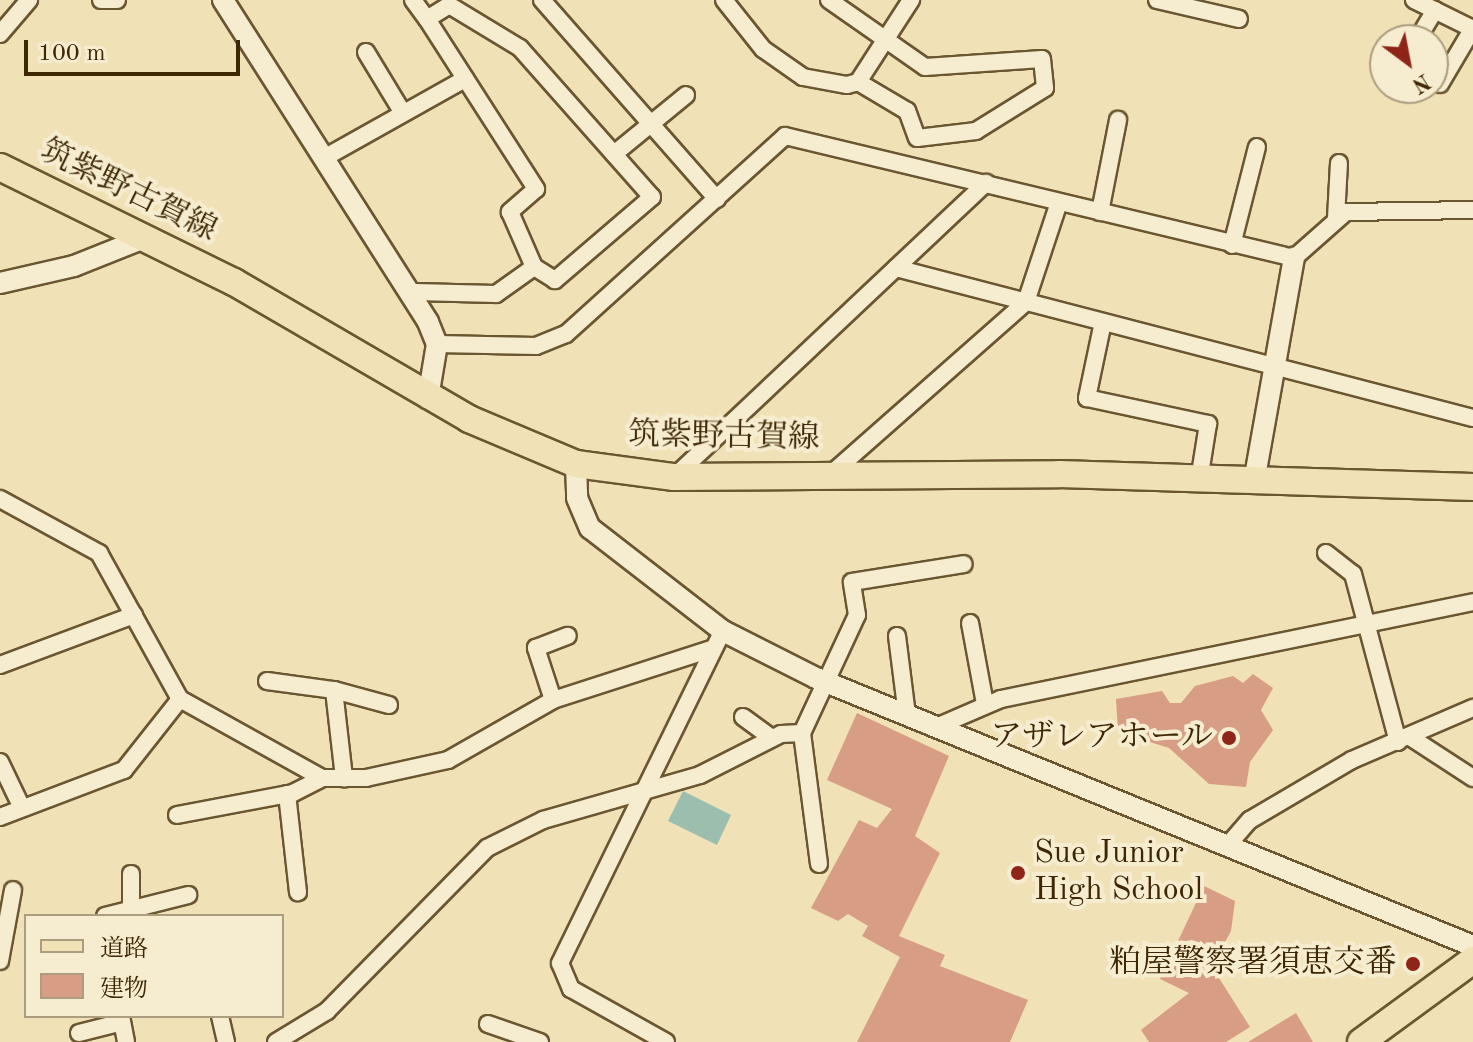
<!DOCTYPE html>
<meta charset="utf-8">
<style>
body{margin:0}
#map{position:relative;width:1473px;height:1042px;overflow:hidden;background:#f1e1b7;font-family:"Old Standard TT","Noto Serif JP",serif}
div>[style]{position:absolute}
[style*='--x']{left:calc(var(--x)*1px);top:calc(var(--y)*1px);width:calc(var(--w)*1px);rotate:calc(var(--a)*1deg)}
.water>*{inset:0;background:#9bbeaf}
.building>*{inset:0;background:#d89e85}
.roads{filter:drop-shadow(2px 0 #6a5631) drop-shadow(-2px 0 #6a5631) drop-shadow(0 2px #6a5631) drop-shadow(0 -2px #6a5631)}
.minor>*{height:16px;margin:-8px;padding:0 8px;transform-origin:8px;border-radius:8px;background:#f6ecd0}
.tertiary>*{height:20px;margin:-10px;padding:0 10px;transform-origin:10px;border-radius:10px;background:#f6ecd0}
.primary>*{height:26px;margin:-13px;padding:0 13px;transform-origin:13px;border-radius:13px;background:#f1e1b7}
.dots>*{width:22px;height:22px;translate:-50% -50%;box-sizing:border-box;border:4px solid #f6ecd0;border-radius:50%}
span{translate:-50% -50%;white-space:nowrap;text-align:center;line-height:1.15;-webkit-text-stroke:8px #f6ecd0;paint-order:stroke}
.street-label{font-size:32px;color:#3d2704}
.poi-label{font-size:32px;color:#3d2704}
.right{translate:-100% -50%;text-align:right}
.left{translate:0 -50%;text-align:left}
.legend{position:absolute;left:24px;top:914px;width:260px;height:104px;box-sizing:border-box;background:#f6ecd0;border:2px solid #ac9d7e;margin:0;padding:10px 14px;list-style:none;font-size:24px;color:#3d2704}
.legend li{display:flex;align-items:center;gap:16px;height:40px}
.legend b{width:40px;border:2px solid #ac9d7e}
.north{position:absolute;left:1369px;top:24px;width:80px;height:80px;box-sizing:border-box;background:#f6ecd0;border:2px solid #ac9d7e;border-radius:50%;rotate:148deg;font-size:22px;font-weight:700;line-height:32px;text-align:center;color:#3d2704}
.north::after{content:'';display:block;margin:auto;width:28px;height:36px;background:#8f2418;clip-path:polygon(50% 0,100% 100%,50% 72%,0 100%)}
.scale{position:absolute;left:24px;top:40px;width:216px;height:36px;box-sizing:border-box;border:4px solid #3d2704;border-top:0;padding-left:10px;font-size:24px;line-height:28px;white-space:nowrap;color:#3d2704;-webkit-text-stroke:6px #f6ecd0;paint-order:stroke}
</style>
<div id="map">
<div class="water">
<div style="clip-path:polygon(683px 791px,731px 815px,717px 845px,668px 821px)"></div>
</div>
<div class="building">
<div style="clip-path:polygon(1253px 674px,1273px 688px,1261px 710px,1273px 730px,1250px 762px,1246px 787px,1209px 784px,1169px 748px,1118px 732px,1116px 699px,1162px 691px,1170px 703px,1181px 703px,1195px 686px,1233px 676px,1243px 683px)"></div>
<div style="clip-path:polygon(857px 713px,949px 756px,915px 836px,940px 853px,899px 936px,945px 955px,940px 966px,1028px 1000px,1010px 1042px,857px 1042px,900px 957px,862px 936px,868px 926px,848px 914px,838px 921px,811px 908px,859px 820px,877px 828px,892px 809px,827px 780px)"></div>
<div style="clip-path:polygon(1204px 886px,1235px 901px,1231px 931px,1212px 967px,1250px 1027px,1226px 1042px,1149px 1042px,1141px 1030px,1189px 993px,1160px 979px)"></div>
<div style="clip-path:polygon(1296px 1013px,1313px 1042px,1248px 1042px)"></div>
</div>
<div class="roads">
<div class="minor">
<div style="--x:101;--y:0;--w:16;--a:0"></div>
<div style="--x:413;--y:0;--w:24;--a:54"></div>
<div style="--x:427;--y:19;--w:26;--a:-32"></div>
<div style="--x:449;--y:5;--w:83;--a:31.2"></div>
<div style="--x:520;--y:48;--w:199;--a:48.5"></div>
<div style="--x:652;--y:197;--w:128;--a:139.4"></div>
<div style="--x:555;--y:280;--w:25;--a:-148"></div>
<div style="--x:534;--y:267;--w:47;--a:144.6"></div>
<div style="--x:496;--y:294;--w:81;--a:-178.6"></div>
<div style="--x:542;--y:0;--w:265;--a:48.7"></div>
<div style="--x:724;--y:0;--w:63;--a:51.5"></div>
<div style="--x:763;--y:49;--w:49;--a:35"></div>
<div style="--x:803;--y:77;--w:45;--a:10.3"></div>
<div style="--x:847;--y:85;--w:11;--a:-15"></div>
<div style="--x:858;--y:82;--w:98;--a:-57.1"></div>
<div style="--x:829;--y:0;--w:117;--a:34.9"></div>
<div style="--x:925;--y:67;--w:117;--a:-3.9"></div>
<div style="--x:1042;--y:59;--w:29;--a:84"></div>
<div style="--x:1045;--y:88;--w:81;--a:148.1"></div>
<div style="--x:976;--y:131;--w:59;--a:173.2"></div>
<div style="--x:917;--y:138;--w:29;--a:-110"></div>
<div style="--x:907;--y:111;--w:57;--a:-149.4"></div>
<div style="--x:1157;--y:0;--w:84;--a:13"></div>
<div style="--x:1414;--y:0;--w:66;--a:26.2"></div>
<div style="--x:427;--y:19;--w:202;--a:57.3"></div>
<div style="--x:536;--y:189;--w:35;--a:139"></div>
<div style="--x:510;--y:212;--w:60;--a:66.4"></div>
<div style="--x:0;--y:34;--w:45;--a:-49.5"></div>
<div style="--x:1417;--y:40;--w:35;--a:-59"></div>
<div style="--x:366;--y:52;--w:71;--a:58.8"></div>
<div style="--x:1440;--y:84;--w:65;--a:-59.5"></div>
<div style="--x:614;--y:154;--w:93;--a:-39.3"></div>
<div style="--x:324;--y:158;--w:162;--a:-29.3"></div>
<div style="--x:1100;--y:212;--w:94;--a:-78.9"></div>
<div style="--x:1336;--y:218;--w:55;--a:-86.9"></div>
<div style="--x:1232;--y:245;--w:101;--a:-75.7"></div>
<div style="--x:896;--y:268;--w:596;--a:14.57"></div>
<div style="--x:1103;--y:322;--w:78;--a:101.9"></div>
<div style="--x:1087;--y:398;--w:124;--a:12.1"></div>
<div style="--x:1208;--y:424;--w:57;--a:99.1"></div>
<div style="--x:437;--y:344;--w:99;--a:1.2"></div>
<div style="--x:536;--y:346;--w:32;--a:-22"></div>
<div style="--x:566;--y:334;--w:295;--a:-42.1"></div>
<div style="--x:785;--y:136;--w:523;--a:13.48"></div>
<div style="--x:1294;--y:258;--w:69;--a:-41.5"></div>
<div style="--x:1346;--y:212;--w:127;--a:-0.9"></div>
<div style="--x:831;--y:474;--w:260;--a:-41.4"></div>
<div style="--x:1026;--y:302;--w:105;--a:-71.7"></div>
<div style="--x:674;--y:477;--w:429;--a:-43.3"></div>
<div style="--x:0;--y:499;--w:113;--a:28.6"></div>
<div style="--x:99;--y:553;--w:167;--a:61"></div>
<div style="--x:180;--y:699;--w:162;--a:29.1"></div>
<div style="--x:322;--y:778;--w:44;--a:0"></div>
<div style="--x:366;--y:778;--w:84;--a:-12.4"></div>
<div style="--x:448;--y:760;--w:121;--a:-29.7"></div>
<div style="--x:553;--y:700;--w:169;--a:-17.9"></div>
<div style="--x:1326;--y:553;--w:34;--a:38"></div>
<div style="--x:1353;--y:574;--w:174;--a:75"></div>
<div style="--x:970;--y:623;--w:82;--a:79.5"></div>
<div style="--x:897;--y:636;--w:80;--a:82.8"></div>
<div style="--x:0;--y:665;--w:143;--a:-20.5"></div>
<div style="--x:267;--y:681;--w:68;--a:7.7"></div>
<div style="--x:334;--y:690;--w:89;--a:83.5"></div>
<div style="--x:334;--y:690;--w:57;--a:15.3"></div>
<div style="--x:553;--y:700;--w:55;--a:-108.1"></div>
<div style="--x:536;--y:648;--w:34;--a:-21"></div>
<div style="--x:743;--y:717;--w:36;--a:36"></div>
<div style="--x:936;--y:727;--w:71;--a:-23.3"></div>
<div style="--x:1001;--y:699;--w:482;--a:-11.6"></div>
<div style="--x:1410;--y:737;--w:75;--a:33.1"></div>
<div style="--x:0;--y:762;--w:51;--a:64.4"></div>
<div style="--x:287;--y:794;--w:99;--a:83.6"></div>
<div style="--x:177;--y:815;--w:118;--a:-10.7"></div>
<div style="--x:293;--y:793;--w:33;--a:-27"></div>
<div style="--x:0;--y:817;--w:133;--a:-20.8"></div>
<div style="--x:124;--y:770;--w:90;--a:-51.7"></div>
<div style="--x:1228;--y:845;--w:33;--a:-49"></div>
<div style="--x:1250;--y:820;--w:118;--a:-30.5"></div>
<div style="--x:1352;--y:760;--w:132;--a:-23.3"></div>
<div style="--x:819;--y:864;--w:132;--a:-97.4"></div>
<div style="--x:802;--y:733;--w:130;--a:-65"></div>
<div style="--x:857;--y:615;--w:33;--a:-99"></div>
<div style="--x:852;--y:582;--w:113;--a:-9.1"></div>
<div style="--x:131;--y:909;--w:35;--a:-90"></div>
<div style="--x:105;--y:916;--w:86;--a:-14.2"></div>
<div style="--x:0;--y:961;--w:72;--a:-79.6"></div>
<div style="--x:121;--y:1016;--w:26;--a:79"></div>
<div style="--x:220;--y:1016;--w:27;--a:77"></div>
<div style="--x:488;--y:1024;--w:55;--a:19.1"></div>
<div style="--x:79;--y:1033;--w:44;--a:-14.3"></div>
<div style="--x:276;--y:1042;--w:60;--a:-31.3"></div>
<div style="--x:327;--y:1011;--w:228;--a:-45.5"></div>
<div style="--x:487;--y:848;--w:63;--a:-26.6"></div>
<div style="--x:543;--y:820;--w:163;--a:-16"></div>
<div style="--x:700;--y:775;--w:91;--a:-26.8"></div>
<div style="--x:781;--y:734;--w:21;--a:-3"></div>
<div style="--x:666;--y:1042;--w:109;--a:-150.8"></div>
<div style="--x:571;--y:989;--w:28;--a:-113"></div>
<div style="--x:560;--y:963;--w:361;--a:-63.9"></div>
</div>
<div class="tertiary">
<div style="--x:223;--y:0;--w:382;--a:57.5"></div>
<div style="--x:428;--y:322;--w:24;--a:68"></div>
<div style="--x:437;--y:344;--w:55;--a:99.5"></div>
<div style="--x:0;--y:283;--w:76;--a:-12.9"></div>
<div style="--x:74;--y:266;--w:79;--a:-21.7"></div>
<div style="--x:576;--y:464;--w:34;--a:88"></div>
<div style="--x:577;--y:498;--w:33;--a:67"></div>
<div style="--x:590;--y:528;--w:168;--a:37.8"></div>
<div style="--x:723;--y:631;--w:104;--a:26.8"></div>
<div style="--x:816;--y:678;--w:710;--a:22.19"></div>
<div style="--x:1254;--y:482;--w:228;--a:-79.9"></div>
</div>
<div class="primary">
<div style="--x:0;--y:167;--w:261;--a:26.2"></div>
<div style="--x:234;--y:282;--w:272;--a:30.2"></div>
<div style="--x:469;--y:419;--w:116;--a:22.8"></div>
<div style="--x:576;--y:464;--w:99;--a:7.6"></div>
<div style="--x:674;--y:477;--w:385;--a:-0.4"></div>
<div style="--x:1059;--y:474;--w:414;--a:1.8"></div>
<div style="--x:1361;--y:1042;--w:139;--a:-36.2"></div>
</div>
</div>
<div class="dots">
<div style="left:1229px;top:738px;background:#8f2418"></div>
<div style="left:1018px;top:873px;background:#8f2418"></div>
<div style="left:1413px;top:964px;background:#8f2418"></div>
</div>
<div class="street-label">
<span style="left:128px;top:192px;rotate:26deg">筑紫野古賀線</span>
<span style="left:724px;top:438px;rotate:1deg">筑紫野古賀線</span>
</div>
<div class="poi-label">
<span class="right" style="left:1213px;top:738px">アザレアホール</span>
<span class="left" style="left:1034px;top:873px">Sue Junior<br>High School</span>
<span class="right" style="left:1397px;top:964px">粕屋警察署須恵交番</span>
</div>
<ul class="legend">
<li><b style="height:10px;background:#f1e1b7"></b>道路</li>
<li><b style="height:22px;background:#d89e85"></b>建物</li>
</ul>
<div class="north">N</div>
<div class="scale">100 m</div>
</div>
